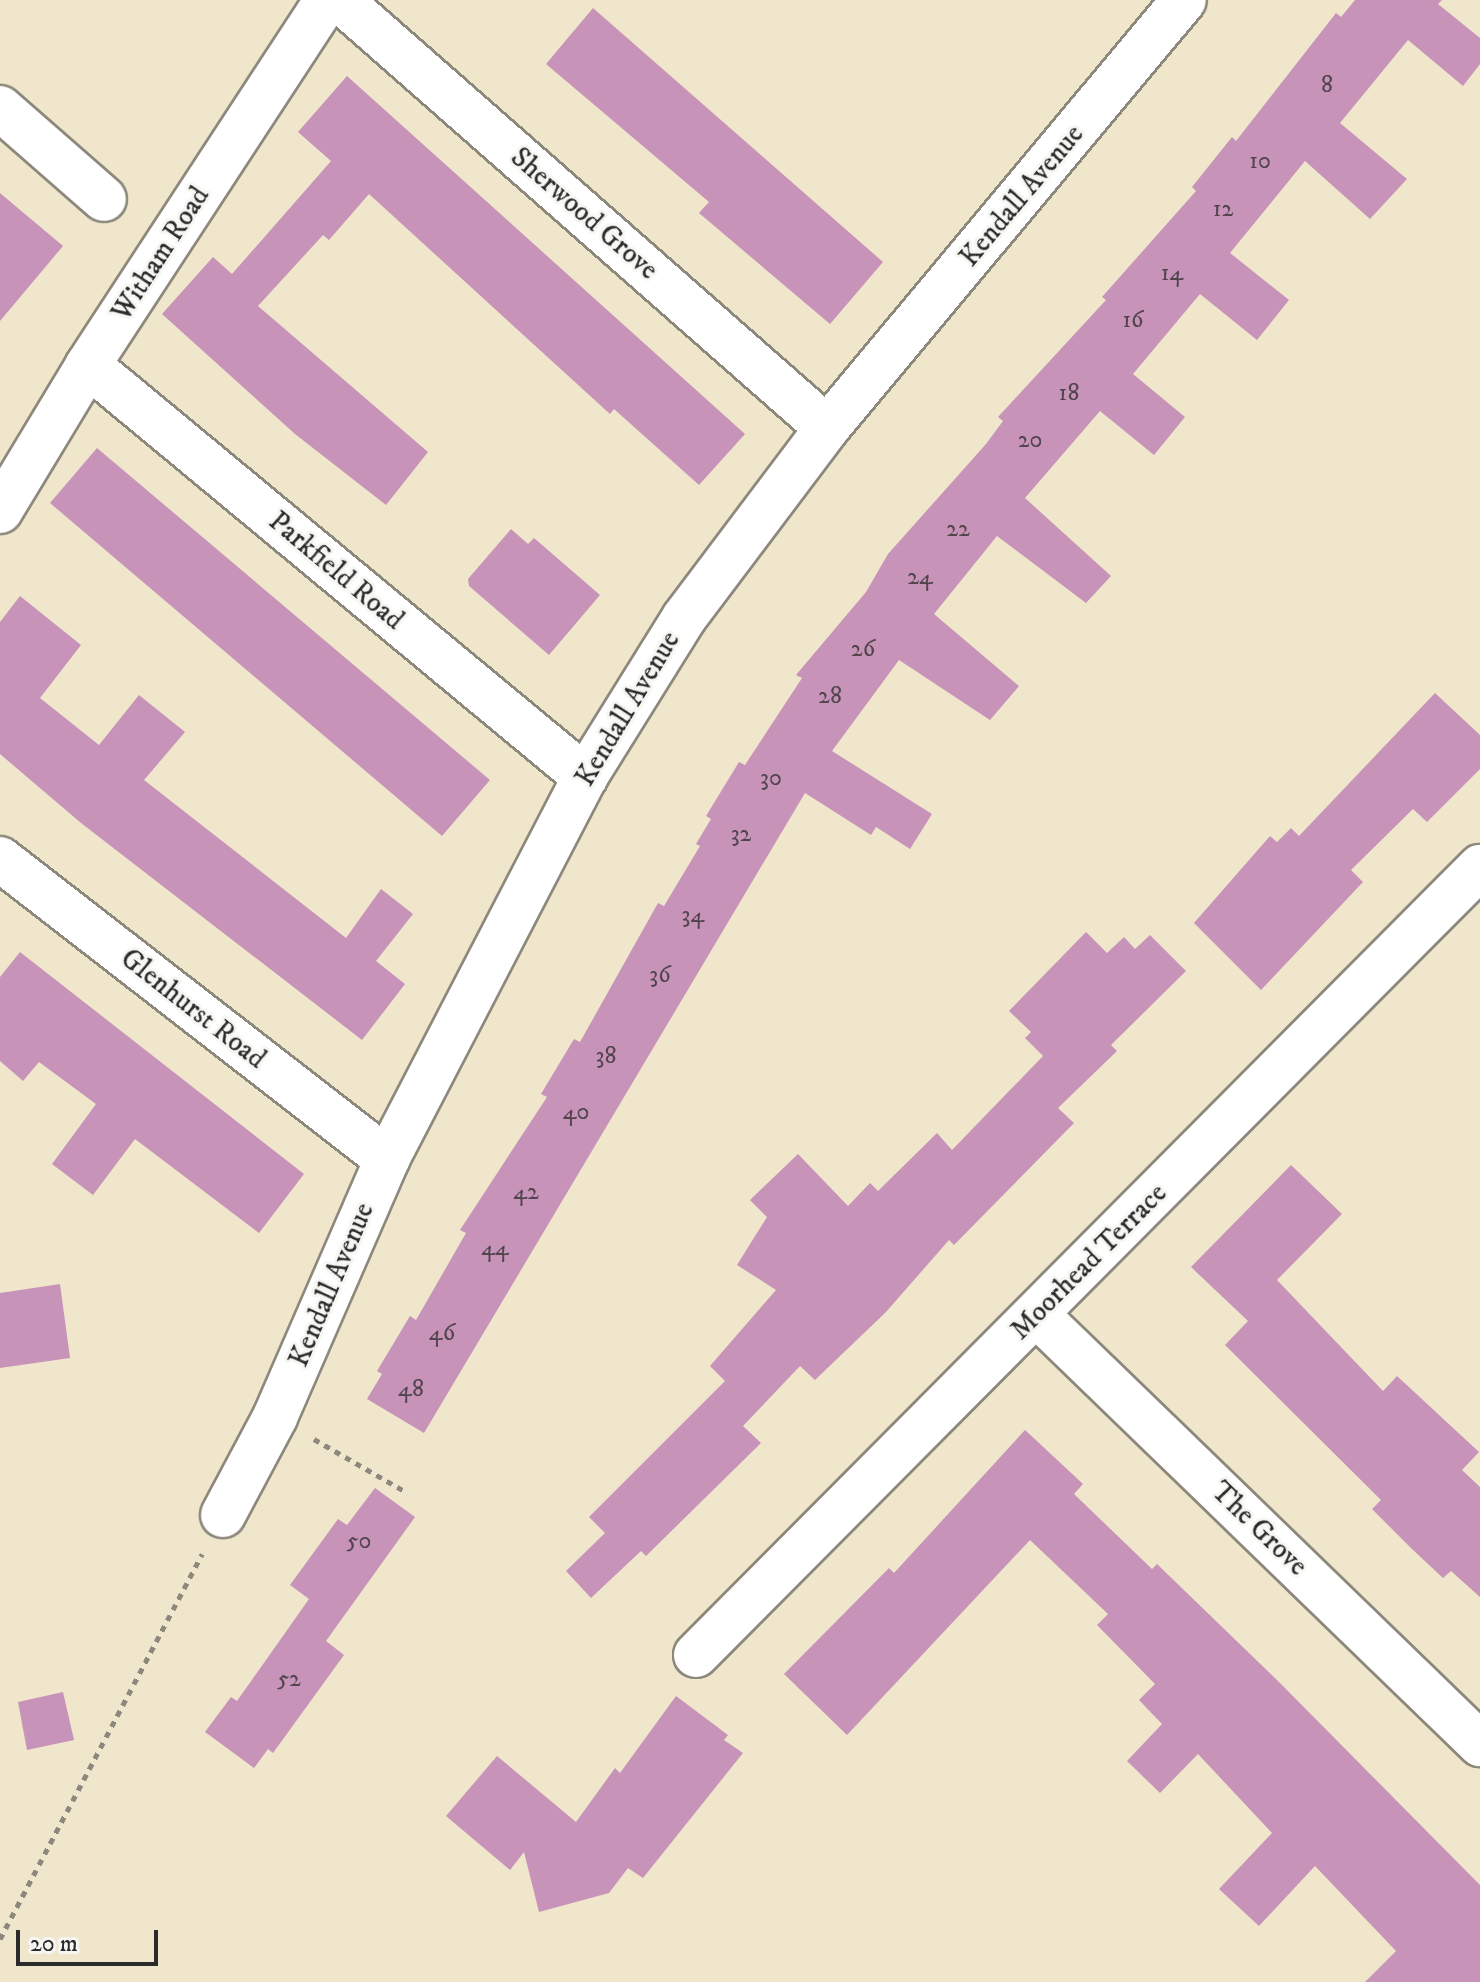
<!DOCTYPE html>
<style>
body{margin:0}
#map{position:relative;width:1480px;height:1982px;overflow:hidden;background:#efe6cc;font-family:"IM FELL DW Pica",serif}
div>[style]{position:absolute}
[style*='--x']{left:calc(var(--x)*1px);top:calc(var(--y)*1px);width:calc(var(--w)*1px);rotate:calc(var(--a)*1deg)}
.building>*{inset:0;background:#c893b8}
.path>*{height:5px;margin-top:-2.5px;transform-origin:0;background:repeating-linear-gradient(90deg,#8d887c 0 6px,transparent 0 12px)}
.roads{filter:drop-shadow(2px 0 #8d887c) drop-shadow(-2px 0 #8d887c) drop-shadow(0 2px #8d887c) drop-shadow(0 -2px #8d887c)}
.street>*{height:44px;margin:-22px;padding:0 22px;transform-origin:22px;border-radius:22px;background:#fff}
span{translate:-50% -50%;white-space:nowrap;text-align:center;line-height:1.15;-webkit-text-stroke:6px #f6f6f2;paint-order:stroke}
.number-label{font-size:24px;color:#52454e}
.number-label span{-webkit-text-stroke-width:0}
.street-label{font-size:28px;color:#2b2b2b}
.scale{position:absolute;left:16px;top:1930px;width:142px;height:36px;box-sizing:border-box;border:4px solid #2b2b2b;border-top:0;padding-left:10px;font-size:24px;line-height:28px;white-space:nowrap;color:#2b2b2b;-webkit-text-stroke:6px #f6f6f2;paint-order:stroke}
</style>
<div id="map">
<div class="building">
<div style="clip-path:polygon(1355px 0,1442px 0,1438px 4px,1480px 38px,1480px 64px,1463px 86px,1408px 40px,1340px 123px,1407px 179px,1370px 219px,1305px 161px,1230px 253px,1289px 300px,1257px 340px,1200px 294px,1133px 374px,1185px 417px,1154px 455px,1100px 411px,1025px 498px,1111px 576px,1086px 603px,997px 536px,934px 614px,1019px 686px,990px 720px,899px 660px,832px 751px,932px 814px,910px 849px,876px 827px,871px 835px,805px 793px,424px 1433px,367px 1399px,382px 1374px,377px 1371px,410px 1316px,416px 1320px,466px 1233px,460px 1230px,547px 1097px,541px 1094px,574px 1039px,580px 1042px,658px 903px,664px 906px,700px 846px,696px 844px,711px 819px,706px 816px,739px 762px,745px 765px,802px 678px,796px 675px,866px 592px,888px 554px,986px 444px,1003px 421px,998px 417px,1106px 300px,1102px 297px,1196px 191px,1192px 187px,1232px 137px,1236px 141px,1336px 13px,1341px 17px)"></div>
<div style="clip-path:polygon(593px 8px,883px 262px,830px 324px,699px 213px,709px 202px,546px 64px)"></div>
<div style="clip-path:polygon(347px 76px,745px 434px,699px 485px,614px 409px,610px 414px,369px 194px,329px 240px,323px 235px,258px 306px,428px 452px,386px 505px,295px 434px,162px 314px,213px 257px,232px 274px,331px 161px,298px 132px)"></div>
<div style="clip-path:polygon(0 193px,63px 246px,0 321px)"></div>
<div style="clip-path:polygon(97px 448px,490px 780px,442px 836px,50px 503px)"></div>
<div style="clip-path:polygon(511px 529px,528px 544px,534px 538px,600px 595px,549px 655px,469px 586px,468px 579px)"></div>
<div style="clip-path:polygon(20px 596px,81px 645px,40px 698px,99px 745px,139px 695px,185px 732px,144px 780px,346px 938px,381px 889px,413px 914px,376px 961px,405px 984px,362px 1040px,81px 823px,0 754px,0 622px)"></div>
<div style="clip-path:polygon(1435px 693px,1480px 735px,1480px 769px,1427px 822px,1413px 809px,1351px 870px,1363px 882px,1261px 990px,1194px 923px,1270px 836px,1277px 842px,1291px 828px,1299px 836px)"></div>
<div style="clip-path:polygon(1086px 932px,1107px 953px,1124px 937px,1135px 949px,1150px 935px,1186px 971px,1111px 1045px,1117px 1051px,1058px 1108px,1074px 1123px,954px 1245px,949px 1240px,886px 1312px,815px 1380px,800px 1366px,743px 1426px,761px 1443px,646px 1556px,641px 1551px,591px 1598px,566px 1571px,605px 1533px,589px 1517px,725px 1381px,710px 1366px,776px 1290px,737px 1265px,767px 1217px,750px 1200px,798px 1154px,848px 1206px,870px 1183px,878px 1191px,937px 1133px,952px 1150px,1043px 1056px,1025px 1038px,1031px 1032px,1009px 1011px)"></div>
<div style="clip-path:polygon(20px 952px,304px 1174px,259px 1233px,135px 1139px,93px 1195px,52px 1164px,96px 1104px,39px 1062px,23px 1081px,0 1061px,0 977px)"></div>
<div style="clip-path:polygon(1291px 1165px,1342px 1214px,1277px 1280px,1383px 1391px,1397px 1376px,1479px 1452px,1462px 1470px,1480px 1487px,1480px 1597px,1451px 1571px,1443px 1578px,1412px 1549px,1372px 1509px,1381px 1500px,1225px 1345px,1248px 1321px,1191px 1267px)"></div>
<div style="clip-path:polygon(60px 1284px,70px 1358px,0 1368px,0 1293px)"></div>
<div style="clip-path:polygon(1025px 1430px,1083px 1484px,1074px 1494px,1152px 1569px,1157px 1564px,1277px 1680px,1480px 1885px,1480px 1982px,1365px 1982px,1396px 1951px,1315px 1866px,1259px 1926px,1219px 1889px,1272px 1833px,1198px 1754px,1160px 1793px,1127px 1761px,1162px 1724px,1139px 1700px,1155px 1684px,1097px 1625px,1108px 1614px,1030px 1540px,847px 1735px,784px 1674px,889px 1568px,894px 1573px)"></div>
<div style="clip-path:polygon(375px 1488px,415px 1517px,326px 1641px,344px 1655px,273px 1753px,268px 1749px,254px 1768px,205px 1732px,231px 1697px,237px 1701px,309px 1599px,290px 1585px,338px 1519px,347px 1525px)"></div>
<div style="clip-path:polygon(63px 1692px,74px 1740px,27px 1750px,18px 1702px)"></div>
<div style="clip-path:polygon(676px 1696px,728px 1735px,724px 1740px,743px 1753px,643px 1878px,628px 1868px,609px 1893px,539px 1912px,524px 1852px,510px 1870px,446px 1816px,497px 1756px,576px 1822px,615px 1768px,620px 1773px)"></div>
</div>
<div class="path">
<div style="--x:314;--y:1439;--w:108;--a:29.9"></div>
<div style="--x:0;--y:1939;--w:435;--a:-62.3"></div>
</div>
<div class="roads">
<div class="street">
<div style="--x:340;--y:0;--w:648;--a:41.31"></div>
<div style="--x:0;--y:108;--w:138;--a:41.2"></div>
<div style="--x:88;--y:365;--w:646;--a:39.66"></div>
<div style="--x:0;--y:511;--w:170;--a:-58.9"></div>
<div style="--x:88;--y:365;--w:436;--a:-56.8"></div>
<div style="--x:0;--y:859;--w:490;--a:37.8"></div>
<div style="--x:1037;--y:1315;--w:617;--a:44.08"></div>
<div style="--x:223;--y:1515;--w:111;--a:-62"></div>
<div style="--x:275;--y:1417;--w:281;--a:-66.5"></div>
<div style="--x:387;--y:1159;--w:430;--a:-62.6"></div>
<div style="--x:585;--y:777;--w:187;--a:-58.1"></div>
<div style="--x:684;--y:618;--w:238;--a:-53"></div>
<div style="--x:827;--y:428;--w:557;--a:-50.17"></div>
<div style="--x:696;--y:1655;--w:1112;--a:-45.15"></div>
</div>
</div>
<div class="number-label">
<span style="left:1327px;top:86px">8</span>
<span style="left:1260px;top:162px">10</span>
<span style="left:1223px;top:210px">12</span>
<span style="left:1172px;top:274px">14</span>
<span style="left:1133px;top:321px">16</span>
<span style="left:1069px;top:394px">18</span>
<span style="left:1030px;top:441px">20</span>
<span style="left:958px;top:530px">22</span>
<span style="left:920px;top:578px">24</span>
<span style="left:863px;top:650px">26</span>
<span style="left:830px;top:697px">28</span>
<span style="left:771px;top:779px">30</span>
<span style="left:741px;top:835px">32</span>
<span style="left:693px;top:916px">34</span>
<span style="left:660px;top:976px">36</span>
<span style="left:606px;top:1057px">38</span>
<span style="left:576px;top:1113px">40</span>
<span style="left:526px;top:1193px">42</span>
<span style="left:495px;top:1249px">44</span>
<span style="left:442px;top:1334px">46</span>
<span style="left:411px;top:1390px">48</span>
<span style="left:359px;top:1542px">50</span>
<span style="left:289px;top:1680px">52</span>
</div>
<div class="street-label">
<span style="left:1022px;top:196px;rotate:-50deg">Kendall Avenue</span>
<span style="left:584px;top:214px;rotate:41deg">Sherwood Grove</span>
<span style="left:161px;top:254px;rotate:-57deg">Witham Road</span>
<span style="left:336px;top:571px;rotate:40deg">Parkfield Road</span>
<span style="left:628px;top:709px;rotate:-59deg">Kendall Avenue</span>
<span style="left:193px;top:1009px;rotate:38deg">Glenhurst Road</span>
<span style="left:1089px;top:1262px;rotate:-45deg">Moorhead Terrace</span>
<span style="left:332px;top:1285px;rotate:-67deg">Kendall Avenue</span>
<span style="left:1259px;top:1529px;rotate:44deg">The Grove</span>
</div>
<div class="scale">20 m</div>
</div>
